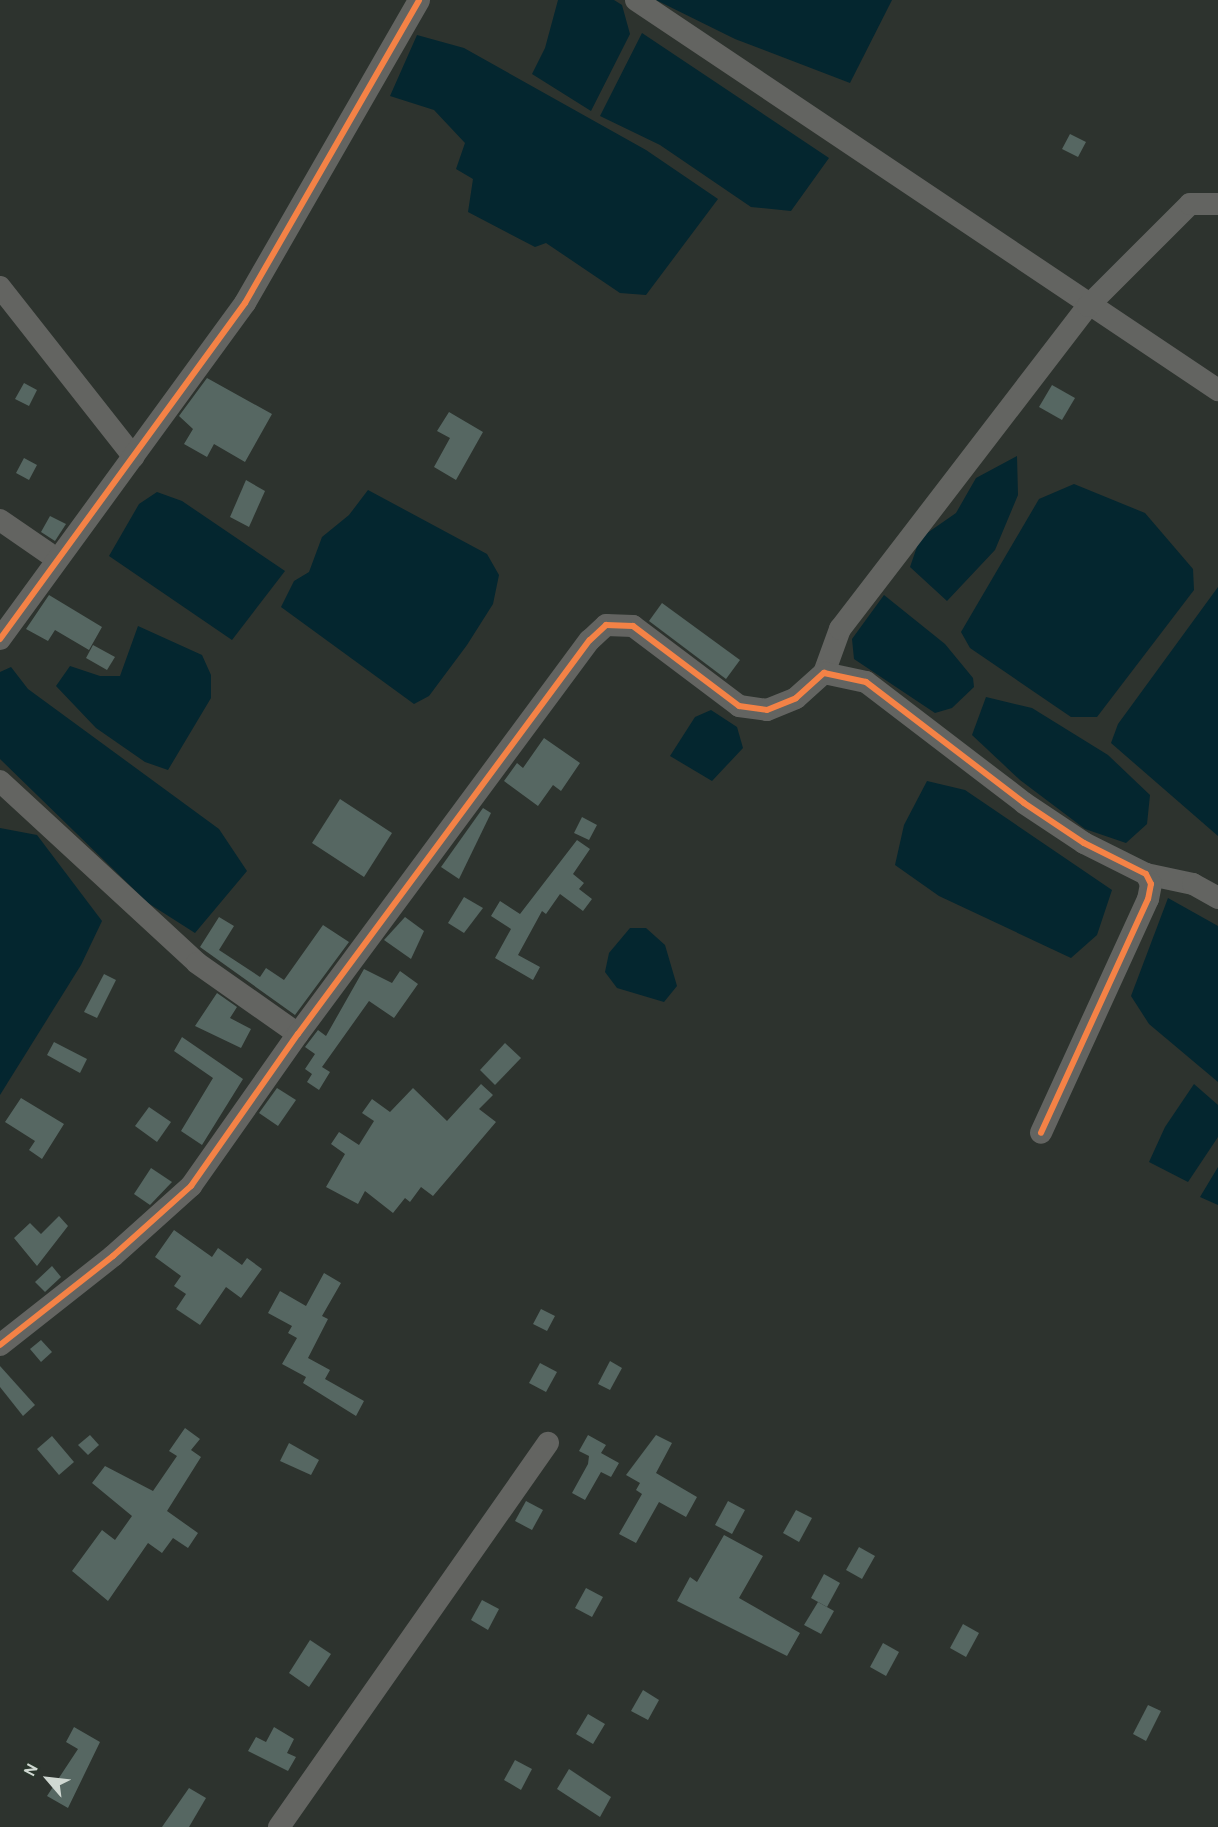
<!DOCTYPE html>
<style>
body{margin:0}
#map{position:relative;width:1218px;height:1827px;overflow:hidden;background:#2d332e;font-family:Overpass,sans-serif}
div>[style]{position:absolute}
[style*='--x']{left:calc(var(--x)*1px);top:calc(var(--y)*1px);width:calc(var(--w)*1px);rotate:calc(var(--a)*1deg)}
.water>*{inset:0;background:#04262f}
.building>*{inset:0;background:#566762}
.minor>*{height:22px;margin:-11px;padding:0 11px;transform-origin:11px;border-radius:11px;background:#636461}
.cycleway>*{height:6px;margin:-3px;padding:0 3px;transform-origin:3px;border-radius:3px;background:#f48246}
span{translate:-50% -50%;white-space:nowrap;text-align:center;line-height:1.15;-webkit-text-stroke:6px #2a362c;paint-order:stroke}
.north{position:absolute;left:18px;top:1749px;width:60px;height:60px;-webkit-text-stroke:4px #2a362c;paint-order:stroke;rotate:298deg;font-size:16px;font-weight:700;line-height:24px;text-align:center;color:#d0d8d2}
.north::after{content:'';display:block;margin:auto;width:21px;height:27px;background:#d0d8d2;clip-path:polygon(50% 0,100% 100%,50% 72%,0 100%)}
</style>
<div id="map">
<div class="water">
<div style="clip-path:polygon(558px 0,614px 0,622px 5px,630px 34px,591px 111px,532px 74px,545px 48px)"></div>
<div style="clip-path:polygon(656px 0,892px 0,850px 83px,735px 39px)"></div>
<div style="clip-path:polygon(642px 33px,829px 158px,791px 211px,751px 207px,660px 145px,600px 116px)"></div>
<div style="clip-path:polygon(417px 35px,464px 48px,646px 150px,718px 199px,646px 295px,620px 293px,546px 243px,535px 247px,468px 212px,473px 179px,456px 169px,465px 143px,434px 110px,390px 96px)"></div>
<div style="clip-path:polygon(1017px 456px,1018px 495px,995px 550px,947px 601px,910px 567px,920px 538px,956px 513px,976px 478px)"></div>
<div style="clip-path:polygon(1074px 484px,1145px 513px,1193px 569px,1194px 590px,1097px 717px,1071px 717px,970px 648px,961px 632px,1039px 499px)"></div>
<div style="clip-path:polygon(368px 490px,487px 554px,499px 575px,493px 604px,467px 645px,429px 696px,414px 704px,281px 607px,294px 581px,309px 572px,322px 537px,349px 515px)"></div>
<div style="clip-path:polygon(157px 492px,182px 501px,285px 571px,232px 640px,109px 556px,139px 504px)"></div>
<div style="clip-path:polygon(1218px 587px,1218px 836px,1111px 743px,1118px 724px)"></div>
<div style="clip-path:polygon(884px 595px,945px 644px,973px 678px,974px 687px,952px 708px,935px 713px,854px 659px,852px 639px)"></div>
<div style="clip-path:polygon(138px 626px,202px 655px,211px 675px,211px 698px,168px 770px,145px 762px,96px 728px,56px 686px,70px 666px,100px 676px,120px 676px)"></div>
<div style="clip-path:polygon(11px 667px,28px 689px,219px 829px,247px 871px,195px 933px,148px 903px,0 759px,0 672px)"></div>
<div style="clip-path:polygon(986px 697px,1032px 708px,1108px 755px,1150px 795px,1147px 824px,1126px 843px,1085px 829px,1020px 780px,972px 735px)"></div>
<div style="clip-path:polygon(711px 710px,737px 727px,743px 748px,712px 781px,670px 756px,695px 717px)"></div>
<div style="clip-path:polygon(927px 781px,965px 790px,1112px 890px,1097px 935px,1071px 958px,939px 896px,895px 865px,904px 825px)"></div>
<div style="clip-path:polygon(0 828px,37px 835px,102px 921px,81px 965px,0 1095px)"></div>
<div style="clip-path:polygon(1168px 898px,1218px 926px,1218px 1082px,1149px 1024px,1131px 996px)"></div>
<div style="clip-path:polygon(630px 928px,646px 928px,665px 945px,677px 986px,664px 1002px,617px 988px,605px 972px,609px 953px)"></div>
<div style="clip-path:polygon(1194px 1084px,1218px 1105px,1218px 1137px,1188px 1182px,1149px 1162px,1165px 1127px)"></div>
<div style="clip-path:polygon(1218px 1167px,1218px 1205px,1200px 1197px)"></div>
</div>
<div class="building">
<div style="clip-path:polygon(1070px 134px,1086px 142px,1078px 157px,1062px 149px)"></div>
<div style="clip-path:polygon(207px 378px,272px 414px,245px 462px,214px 444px,207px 457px,184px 444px,193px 429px,179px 416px)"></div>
<div style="clip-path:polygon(24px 383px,37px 390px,29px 406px,15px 399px)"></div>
<div style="clip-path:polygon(1052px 385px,1075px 398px,1062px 420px,1039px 407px)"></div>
<div style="clip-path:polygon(449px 412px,483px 432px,456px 480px,434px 467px,450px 438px,437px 431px)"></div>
<div style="clip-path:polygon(24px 458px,37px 465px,29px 480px,16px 473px)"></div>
<div style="clip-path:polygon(246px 480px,265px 491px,249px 527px,230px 517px)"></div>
<div style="clip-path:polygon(50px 516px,66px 524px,55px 541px,41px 532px)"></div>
<div style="clip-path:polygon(49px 595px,102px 627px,89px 650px,55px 630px,48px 641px,26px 629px)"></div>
<div style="clip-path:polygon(662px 603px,740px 660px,726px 679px,649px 621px)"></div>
<div style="clip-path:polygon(93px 645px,115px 657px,107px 670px,86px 658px)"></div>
<div style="clip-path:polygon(544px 738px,580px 763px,561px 791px,553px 785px,538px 806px,504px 781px,517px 763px,523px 768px)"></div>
<div style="clip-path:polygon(340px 799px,392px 833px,364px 877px,312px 843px)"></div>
<div style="clip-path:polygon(483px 808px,491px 813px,459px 879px,441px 867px)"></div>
<div style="clip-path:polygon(582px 817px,597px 825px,589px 840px,574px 833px)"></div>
<div style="clip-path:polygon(577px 840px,590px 849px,573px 874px,584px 883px,579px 889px,592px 899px,583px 911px,560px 894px,546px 914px,542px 911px,518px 955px,540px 967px,533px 980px,495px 958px,511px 929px,491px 916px,500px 901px,520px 914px)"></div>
<div style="clip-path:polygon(464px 897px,483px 908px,464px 933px,448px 923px)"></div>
<div style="clip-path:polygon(219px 917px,234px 926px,219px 950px,260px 977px,266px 968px,284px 980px,323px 925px,349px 942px,295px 1015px,200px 947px)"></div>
<div style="clip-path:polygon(405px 917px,424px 931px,411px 959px,384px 940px)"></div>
<div style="clip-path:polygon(364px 969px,392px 983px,400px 971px,418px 984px,394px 1018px,369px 1001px,322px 1067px,330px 1072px,319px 1090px,307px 1082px,312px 1074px,305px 1069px,315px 1054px,305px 1047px,318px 1030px,326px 1036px)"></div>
<div style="clip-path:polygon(104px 974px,116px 980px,97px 1018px,84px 1012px)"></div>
<div style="clip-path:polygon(217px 993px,237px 1007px,230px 1018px,251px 1029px,241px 1048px,195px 1026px)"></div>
<div style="clip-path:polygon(182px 1037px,243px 1079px,202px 1145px,181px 1131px,213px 1078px,174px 1051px)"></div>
<div style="clip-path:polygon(54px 1042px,87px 1059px,80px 1073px,47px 1055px)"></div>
<div style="clip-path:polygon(505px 1043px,521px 1058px,495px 1085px,480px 1070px)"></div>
<div style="clip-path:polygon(481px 1084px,493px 1095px,479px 1109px,496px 1122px,433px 1196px,421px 1187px,410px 1202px,405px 1198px,393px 1213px,365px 1191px,358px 1204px,326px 1187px,345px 1154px,331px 1144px,339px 1132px,359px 1145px,374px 1121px,362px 1113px,372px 1099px,390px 1112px,413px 1088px,447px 1121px)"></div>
<div style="clip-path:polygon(277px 1088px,296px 1100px,278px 1126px,259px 1113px)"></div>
<div style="clip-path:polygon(21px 1098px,64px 1124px,42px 1159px,29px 1150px,35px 1141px,5px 1122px)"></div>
<div style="clip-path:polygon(149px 1107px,171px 1122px,157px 1142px,135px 1126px)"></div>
<div style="clip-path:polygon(151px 1168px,172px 1182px,150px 1205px,134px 1194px)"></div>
<div style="clip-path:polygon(59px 1216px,68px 1226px,37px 1266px,14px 1238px,30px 1223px,41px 1234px)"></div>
<div style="clip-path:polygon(174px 1230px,212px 1257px,218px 1248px,242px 1265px,247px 1258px,262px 1269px,241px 1298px,226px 1287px,200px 1325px,176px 1309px,186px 1294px,174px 1286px,181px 1276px,155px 1257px)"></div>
<div style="clip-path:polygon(52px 1266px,61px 1277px,45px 1292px,35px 1282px)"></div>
<div style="clip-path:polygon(324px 1273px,341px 1283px,322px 1316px,328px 1319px,308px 1358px,330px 1370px,325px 1379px,364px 1401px,356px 1416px,303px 1383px,306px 1377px,282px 1364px,297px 1338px,288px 1333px,292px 1326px,268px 1313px,280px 1291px,306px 1306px)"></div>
<div style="clip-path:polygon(541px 1309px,555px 1316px,547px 1331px,533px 1324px)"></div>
<div style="clip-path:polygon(41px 1340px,52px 1352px,41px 1362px,30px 1349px)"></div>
<div style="clip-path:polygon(610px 1361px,622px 1368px,610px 1390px,598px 1384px)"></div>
<div style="clip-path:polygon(540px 1363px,557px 1372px,546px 1392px,529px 1383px)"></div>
<div style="clip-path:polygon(0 1366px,35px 1405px,23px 1416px,0 1387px)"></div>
<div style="clip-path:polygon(185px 1428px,200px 1439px,191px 1450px,201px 1457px,167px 1511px,198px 1533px,188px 1548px,173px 1538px,162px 1553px,148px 1543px,108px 1601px,72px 1571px,102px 1530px,115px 1540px,132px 1516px,92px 1483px,105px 1466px,153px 1491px,177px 1456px,169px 1451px)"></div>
<div style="clip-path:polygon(90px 1435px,99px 1445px,88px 1455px,78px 1445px)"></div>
<div style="clip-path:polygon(588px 1435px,606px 1445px,601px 1453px,619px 1463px,611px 1477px,601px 1472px,585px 1500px,572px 1493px,588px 1464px,589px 1456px,579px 1451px)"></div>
<div style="clip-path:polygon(656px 1435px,672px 1443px,656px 1473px,697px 1497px,686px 1517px,659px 1502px,636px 1543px,619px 1534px,642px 1494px,636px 1490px,640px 1483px,626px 1475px)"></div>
<div style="clip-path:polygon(52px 1436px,74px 1462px,59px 1475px,37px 1449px)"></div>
<div style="clip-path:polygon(289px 1443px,319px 1460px,311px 1475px,280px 1461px)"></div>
<div style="clip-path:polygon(526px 1501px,543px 1510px,532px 1530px,515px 1521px)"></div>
<div style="clip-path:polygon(728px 1501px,745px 1510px,732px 1534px,715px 1525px)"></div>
<div style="clip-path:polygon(796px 1510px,812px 1518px,799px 1542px,783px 1533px)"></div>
<div style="clip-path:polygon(724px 1535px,763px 1556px,739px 1598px,800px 1633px,787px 1656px,677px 1601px,690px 1577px,697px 1582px)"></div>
<div style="clip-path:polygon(859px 1547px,875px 1556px,862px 1579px,846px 1570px)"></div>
<div style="clip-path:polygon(824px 1574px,840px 1583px,827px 1607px,811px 1598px)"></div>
<div style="clip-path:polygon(586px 1588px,603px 1597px,592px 1617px,575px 1608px)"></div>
<div style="clip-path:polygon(482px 1600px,499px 1609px,488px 1630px,471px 1620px)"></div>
<div style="clip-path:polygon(818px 1602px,834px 1611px,821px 1634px,804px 1625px)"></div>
<div style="clip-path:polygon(963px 1624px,979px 1633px,966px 1657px,950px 1648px)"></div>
<div style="clip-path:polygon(310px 1640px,331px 1654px,309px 1687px,289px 1673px)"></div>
<div style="clip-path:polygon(883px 1643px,899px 1652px,886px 1676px,870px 1667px)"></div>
<div style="clip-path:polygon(643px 1690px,659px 1700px,648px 1720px,631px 1711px)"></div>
<div style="clip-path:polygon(1148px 1705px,1161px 1711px,1146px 1741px,1133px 1734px)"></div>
<div style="clip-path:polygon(588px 1714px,605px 1724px,593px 1744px,576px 1734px)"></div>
<div style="clip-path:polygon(74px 1727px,100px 1742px,68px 1808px,47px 1796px,78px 1749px,66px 1742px)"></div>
<div style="clip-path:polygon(274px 1727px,294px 1739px,287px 1753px,296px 1757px,288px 1771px,248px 1751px,256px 1737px,266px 1742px)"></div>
<div style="clip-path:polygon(515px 1760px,532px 1769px,521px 1790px,504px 1780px)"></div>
<div style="clip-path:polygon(569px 1769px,611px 1797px,600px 1817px,557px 1789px)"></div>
<div style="clip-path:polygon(189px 1788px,206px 1798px,189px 1827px,162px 1827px)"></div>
</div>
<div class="minor">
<div style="--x:636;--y:0;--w:701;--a:33.83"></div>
<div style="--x:0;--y:287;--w:216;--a:51.8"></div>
<div style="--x:0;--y:520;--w:58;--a:34.5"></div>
<div style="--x:0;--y:639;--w:416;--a:-53.9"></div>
<div style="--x:245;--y:303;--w:349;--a:-60.1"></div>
<div style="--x:824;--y:673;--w:47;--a:-70"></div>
<div style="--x:840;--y:629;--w:407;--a:-52.5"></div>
<div style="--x:1088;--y:306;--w:144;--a:-45"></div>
<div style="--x:1190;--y:204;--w:28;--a:0"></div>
<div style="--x:0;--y:781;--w:268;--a:42.7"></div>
<div style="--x:197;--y:963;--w:123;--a:35.1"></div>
<div style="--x:1146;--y:874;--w:48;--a:12"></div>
<div style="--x:1193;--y:884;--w:29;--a:29"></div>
<div style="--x:0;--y:1345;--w:144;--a:-38.2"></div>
<div style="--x:113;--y:1256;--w:105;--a:-41.9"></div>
<div style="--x:191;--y:1186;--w:186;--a:-54.9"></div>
<div style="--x:298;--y:1034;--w:490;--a:-53.5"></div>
<div style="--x:590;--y:640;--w:22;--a:-43"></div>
<div style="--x:606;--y:625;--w:27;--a:2"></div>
<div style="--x:633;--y:626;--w:133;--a:37"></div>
<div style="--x:739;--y:706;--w:28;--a:8"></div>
<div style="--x:767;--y:710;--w:31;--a:-22"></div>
<div style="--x:796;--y:698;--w:38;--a:-42"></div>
<div style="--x:824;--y:673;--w:43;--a:12.1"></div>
<div style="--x:866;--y:682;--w:199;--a:37.4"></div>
<div style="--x:1024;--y:803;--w:72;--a:33.7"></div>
<div style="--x:1084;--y:843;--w:69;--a:26.6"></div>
<div style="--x:1146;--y:874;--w:11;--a:63"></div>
<div style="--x:1151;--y:884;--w:15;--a:101"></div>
<div style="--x:1148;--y:899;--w:257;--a:114.6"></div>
<div style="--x:279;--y:1827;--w:469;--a:-55"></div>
</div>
<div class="cycleway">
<div style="--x:0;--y:639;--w:416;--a:-53.9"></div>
<div style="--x:245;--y:303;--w:349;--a:-60.1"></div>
<div style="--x:0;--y:1345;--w:144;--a:-38.2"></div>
<div style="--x:113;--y:1256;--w:105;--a:-41.9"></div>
<div style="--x:191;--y:1186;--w:186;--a:-54.9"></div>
<div style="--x:298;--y:1034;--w:490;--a:-53.5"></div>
<div style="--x:590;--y:640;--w:22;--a:-43"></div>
<div style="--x:606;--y:625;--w:27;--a:2"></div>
<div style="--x:633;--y:626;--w:133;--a:37"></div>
<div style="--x:739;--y:706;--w:28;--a:8"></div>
<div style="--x:767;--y:710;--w:31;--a:-22"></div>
<div style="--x:796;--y:698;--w:38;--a:-42"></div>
<div style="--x:824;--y:673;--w:43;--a:12.1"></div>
<div style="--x:866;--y:682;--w:199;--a:37.4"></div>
<div style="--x:1024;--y:803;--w:72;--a:33.7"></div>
<div style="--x:1084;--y:843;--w:69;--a:26.6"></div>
<div style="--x:1146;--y:874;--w:11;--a:63"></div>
<div style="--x:1151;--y:884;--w:15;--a:101"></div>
<div style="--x:1148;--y:899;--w:257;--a:114.6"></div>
</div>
<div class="north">N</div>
</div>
